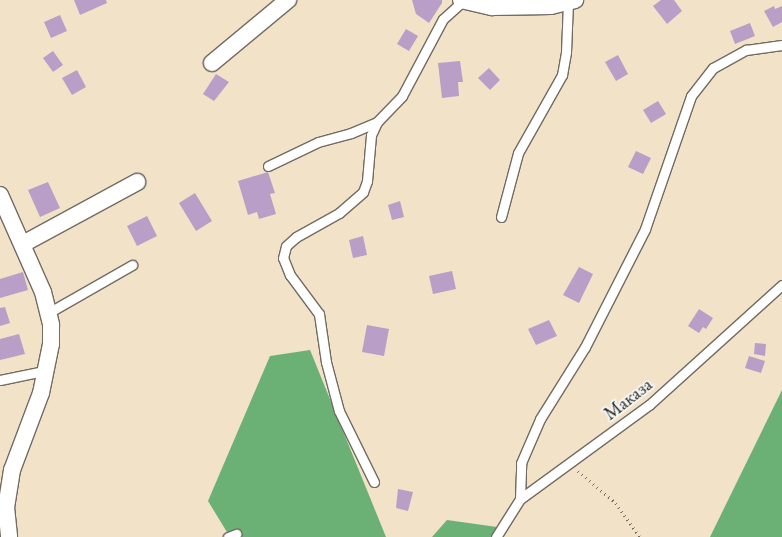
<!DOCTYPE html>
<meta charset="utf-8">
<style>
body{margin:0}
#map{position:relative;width:782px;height:537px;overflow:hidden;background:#f2e2c8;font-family:"EB Garamond",serif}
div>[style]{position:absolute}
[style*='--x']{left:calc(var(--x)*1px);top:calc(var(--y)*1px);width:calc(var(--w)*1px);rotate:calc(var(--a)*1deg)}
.forest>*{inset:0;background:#6bb074}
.building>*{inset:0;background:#b99ec7}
.path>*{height:2.5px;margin-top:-1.25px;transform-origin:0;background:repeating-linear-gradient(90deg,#716b62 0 1px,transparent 0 5px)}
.roads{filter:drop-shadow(1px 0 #716b62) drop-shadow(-1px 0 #716b62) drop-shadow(0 1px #716b62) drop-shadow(0 -1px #716b62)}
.lane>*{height:9px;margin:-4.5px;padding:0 4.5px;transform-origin:4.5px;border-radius:4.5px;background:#fff}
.street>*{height:16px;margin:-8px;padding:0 8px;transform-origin:8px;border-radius:8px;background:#fff}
span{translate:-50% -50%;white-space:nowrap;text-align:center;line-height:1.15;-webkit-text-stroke:4px #f6f6f2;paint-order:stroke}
.street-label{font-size:19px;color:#2b2b2b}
</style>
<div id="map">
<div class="forest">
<div style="clip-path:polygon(310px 350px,386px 537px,230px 537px,208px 501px,270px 356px)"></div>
<div style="clip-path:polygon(782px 390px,782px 537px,710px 537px)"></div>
<div style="clip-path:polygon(447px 520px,504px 528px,497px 537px,432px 537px)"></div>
</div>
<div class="building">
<div style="clip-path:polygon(74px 0,106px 0,107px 3px,80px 15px)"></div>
<div style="clip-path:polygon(412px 0,442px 0,442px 3px,429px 23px,416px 14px)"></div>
<div style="clip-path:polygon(661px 0,674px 0,682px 11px,667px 24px,653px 6px)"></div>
<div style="clip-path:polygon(774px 6px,775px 9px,782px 6px,782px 22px,773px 27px,764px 11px)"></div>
<div style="clip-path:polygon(60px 15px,67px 31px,51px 38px,44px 22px)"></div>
<div style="clip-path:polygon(750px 23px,755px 36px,735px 44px,730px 31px)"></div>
<div style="clip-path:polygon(406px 29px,418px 36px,409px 51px,397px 44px)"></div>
<div style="clip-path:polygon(53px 51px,63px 65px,53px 72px,43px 58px)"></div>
<div style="clip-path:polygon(618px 55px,628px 74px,616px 81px,605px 62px)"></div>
<div style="clip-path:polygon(460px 61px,463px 82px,458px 82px,459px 96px,442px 98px,438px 63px)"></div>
<div style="clip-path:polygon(489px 68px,500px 80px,490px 90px,478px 78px)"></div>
<div style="clip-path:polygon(77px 70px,86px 87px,72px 95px,62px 78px)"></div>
<div style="clip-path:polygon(216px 74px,229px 82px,214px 101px,203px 94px)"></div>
<div style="clip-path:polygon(658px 101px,666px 114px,651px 123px,643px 110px)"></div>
<div style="clip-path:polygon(636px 151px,651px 158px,643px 174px,628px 167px)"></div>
<div style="clip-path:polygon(268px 172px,275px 193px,270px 194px,276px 214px,259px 219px,257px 212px,248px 215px,238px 181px)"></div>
<div style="clip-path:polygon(48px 182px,60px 208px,40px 217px,28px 190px)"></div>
<div style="clip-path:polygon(195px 193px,212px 221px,196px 231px,179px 203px)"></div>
<div style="clip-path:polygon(400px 201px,404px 217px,392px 220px,388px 205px)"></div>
<div style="clip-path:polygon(147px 216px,157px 236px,137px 246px,127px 226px)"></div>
<div style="clip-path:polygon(363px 236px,367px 255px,353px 258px,349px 240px)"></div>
<div style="clip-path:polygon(579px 267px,593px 274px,579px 303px,563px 295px)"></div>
<div style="clip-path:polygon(452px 271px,456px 289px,433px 294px,429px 276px)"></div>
<div style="clip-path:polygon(23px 272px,28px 290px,0 298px,0 279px)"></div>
<div style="clip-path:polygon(5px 307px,10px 323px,0 326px,0 308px)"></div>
<div style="clip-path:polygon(699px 309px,713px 318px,706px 329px,703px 327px,699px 333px,688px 326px)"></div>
<div style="clip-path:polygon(549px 320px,557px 336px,536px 345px,528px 329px)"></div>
<div style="clip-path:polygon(367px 325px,389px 329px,384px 356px,362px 352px)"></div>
<div style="clip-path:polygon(19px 334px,25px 354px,0 360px,0 339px)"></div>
<div style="clip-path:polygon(755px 343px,766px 344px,765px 356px,754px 354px)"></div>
<div style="clip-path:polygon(749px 356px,765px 361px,761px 373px,745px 368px)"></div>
<div style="clip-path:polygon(398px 489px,413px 492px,408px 511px,396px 508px)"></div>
</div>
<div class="path">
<div style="--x:578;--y:471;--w:50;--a:40.1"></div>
<div style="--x:616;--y:503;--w:42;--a:54.8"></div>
</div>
<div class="roads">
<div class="lane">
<div style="--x:268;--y:166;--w:55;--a:-25.6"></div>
<div style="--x:318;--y:142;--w:34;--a:-15"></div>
<div style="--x:351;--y:133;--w:28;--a:-23"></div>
<div style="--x:377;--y:122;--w:36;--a:-46"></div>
<div style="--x:402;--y:96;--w:87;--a:-62"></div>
<div style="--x:443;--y:19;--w:27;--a:-42"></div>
<div style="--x:501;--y:217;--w:66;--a:-75.1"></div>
<div style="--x:518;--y:153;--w:90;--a:-60.6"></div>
<div style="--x:562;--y:75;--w:23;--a:-80"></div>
<div style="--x:566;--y:52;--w:49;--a:-87.7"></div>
<div style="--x:48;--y:313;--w:97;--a:-29.7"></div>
<div style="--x:0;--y:380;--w:45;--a:-11.6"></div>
<div style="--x:374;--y:482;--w:79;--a:-116.2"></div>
<div style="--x:339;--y:411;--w:51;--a:-104.9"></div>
<div style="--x:326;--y:362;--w:49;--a:-98.3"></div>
<div style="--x:319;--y:314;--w:49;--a:-126.6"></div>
<div style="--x:290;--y:275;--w:18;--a:-112"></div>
<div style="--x:283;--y:258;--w:12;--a:-76"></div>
<div style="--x:286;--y:246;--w:13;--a:-42"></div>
<div style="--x:296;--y:237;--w:49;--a:-29.2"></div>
<div style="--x:339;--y:213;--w:32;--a:-41"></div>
<div style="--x:363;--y:192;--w:12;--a:-70"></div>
<div style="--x:367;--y:181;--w:46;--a:-85"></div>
<div style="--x:371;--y:135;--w:14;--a:-65"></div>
<div style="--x:520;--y:499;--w:36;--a:-88"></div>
<div style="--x:521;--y:463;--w:48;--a:-66.6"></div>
<div style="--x:540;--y:419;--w:85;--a:-58"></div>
<div style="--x:585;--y:347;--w:132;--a:-63"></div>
<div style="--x:645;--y:229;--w:141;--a:-70.9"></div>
<div style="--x:691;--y:96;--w:36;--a:-52"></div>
<div style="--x:713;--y:68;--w:38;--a:-29"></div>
<div style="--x:746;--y:50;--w:36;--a:-8"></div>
<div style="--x:228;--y:537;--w:9;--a:-21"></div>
<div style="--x:496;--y:537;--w:45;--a:-57.7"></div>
<div style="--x:520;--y:499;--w:160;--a:-36.1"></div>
<div style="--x:649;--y:405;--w:179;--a:-42.1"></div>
</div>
<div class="street">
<div style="--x:461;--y:0;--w:32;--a:13"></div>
<div style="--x:492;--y:7;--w:59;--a:-1"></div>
<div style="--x:551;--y:6;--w:25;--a:-14"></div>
<div style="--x:212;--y:63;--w:99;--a:-39.7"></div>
<div style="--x:0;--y:195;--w:106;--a:66.1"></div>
<div style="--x:43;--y:292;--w:34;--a:76"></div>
<div style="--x:51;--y:325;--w:19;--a:90"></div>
<div style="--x:51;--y:344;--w:50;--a:101.5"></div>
<div style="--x:41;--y:393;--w:82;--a:110.6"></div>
<div style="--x:12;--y:470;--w:37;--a:99"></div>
<div style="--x:6;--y:507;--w:30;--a:84"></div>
<div style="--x:23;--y:244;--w:130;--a:-28.5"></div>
</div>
</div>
<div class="street-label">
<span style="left:628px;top:399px;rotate:-38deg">Маказа</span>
</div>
</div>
